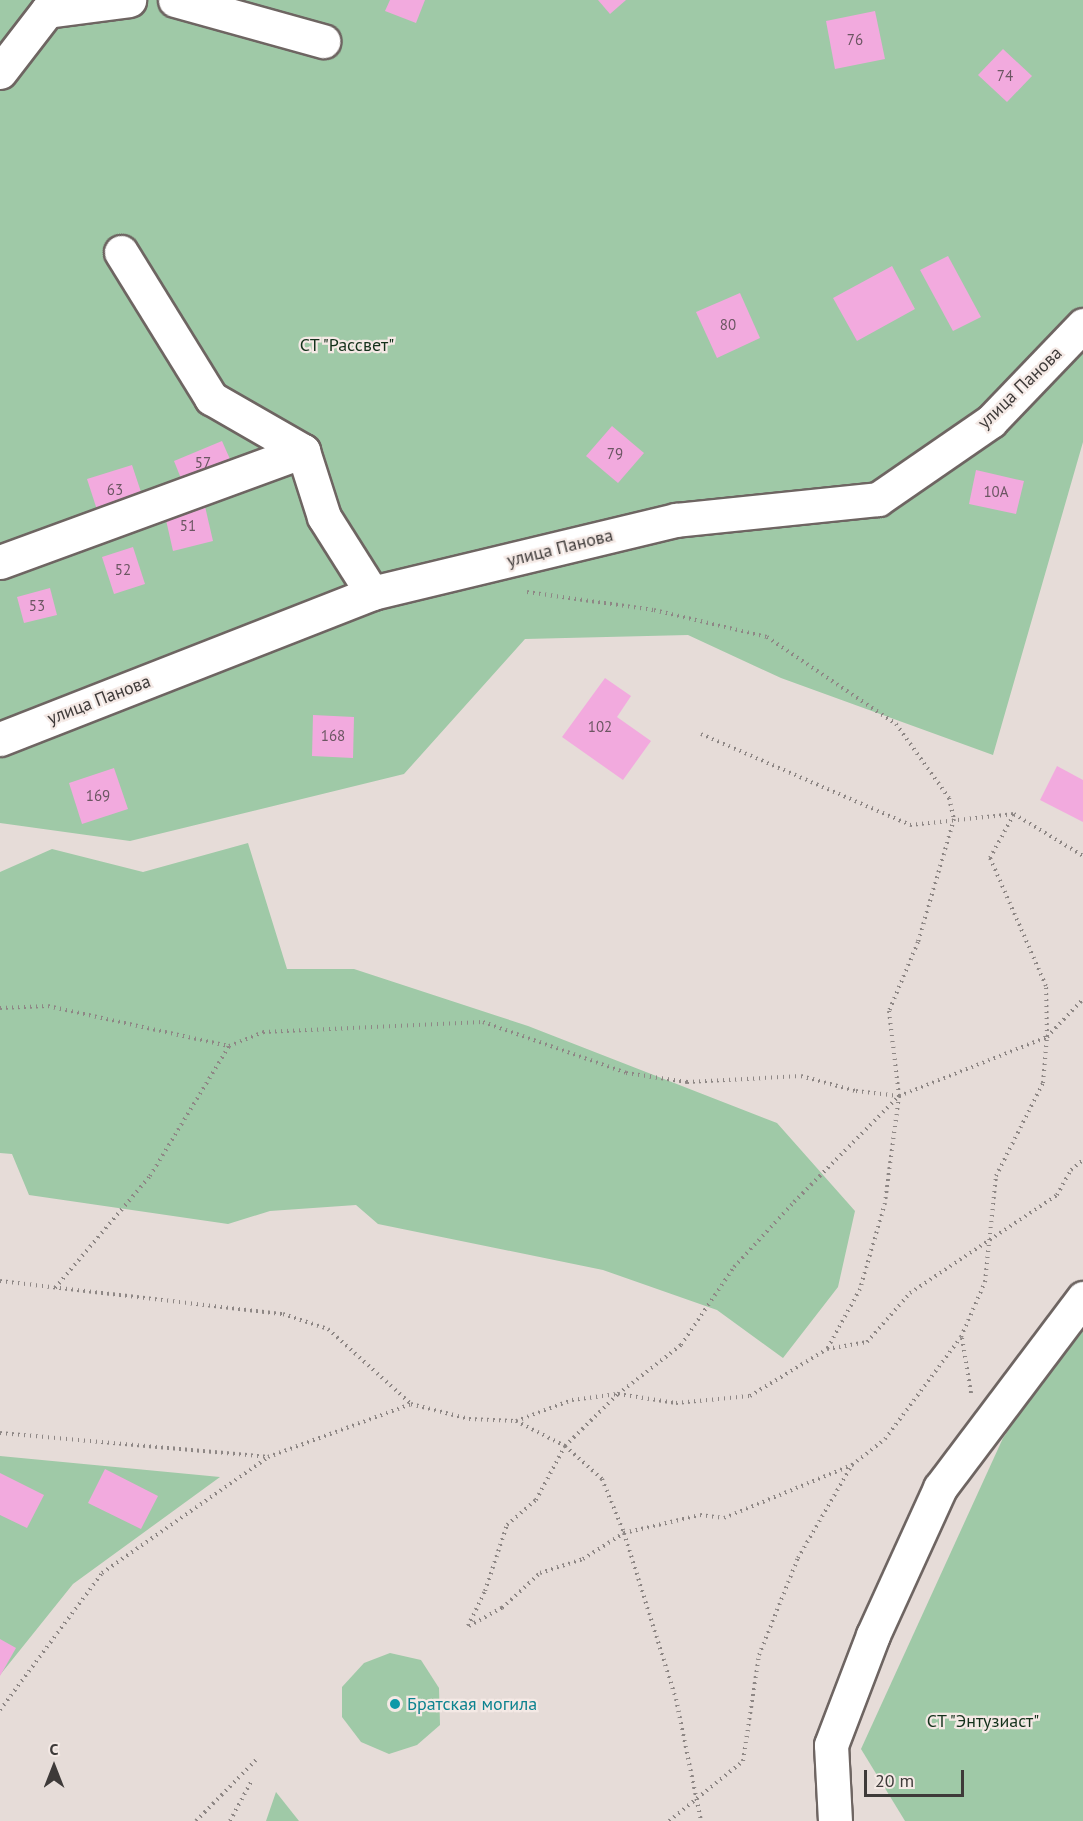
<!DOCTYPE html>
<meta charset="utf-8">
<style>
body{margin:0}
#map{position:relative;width:1083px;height:1821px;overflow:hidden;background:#e6dcd8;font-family:"PT Sans",sans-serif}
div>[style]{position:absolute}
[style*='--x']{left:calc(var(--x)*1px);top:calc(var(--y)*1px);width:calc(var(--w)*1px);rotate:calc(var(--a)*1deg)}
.green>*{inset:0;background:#9fc9a7}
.building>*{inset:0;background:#f2aade}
.path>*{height:4px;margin-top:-2px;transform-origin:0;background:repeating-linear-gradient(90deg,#8e8785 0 1.5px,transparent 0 6px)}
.roads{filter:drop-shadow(2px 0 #6e6562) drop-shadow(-2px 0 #6e6562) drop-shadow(0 2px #6e6562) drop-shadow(0 -2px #6e6562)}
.minor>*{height:33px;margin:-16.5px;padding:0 16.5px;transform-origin:16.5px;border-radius:16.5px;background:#fff}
.dots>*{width:16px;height:16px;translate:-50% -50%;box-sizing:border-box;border:3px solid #f4e9e5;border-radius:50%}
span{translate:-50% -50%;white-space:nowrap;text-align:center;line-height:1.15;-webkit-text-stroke:4.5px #f4e9e5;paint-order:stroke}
.number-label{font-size:15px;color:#6b5662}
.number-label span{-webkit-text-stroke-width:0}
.park-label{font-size:18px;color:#13311b}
.street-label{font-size:18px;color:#3e3a39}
.culture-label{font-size:18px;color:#0d838f}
.left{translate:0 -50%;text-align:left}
.north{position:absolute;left:24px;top:1737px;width:60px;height:60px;-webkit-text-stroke:4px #f4e9e5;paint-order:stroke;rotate:0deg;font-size:16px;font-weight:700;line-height:24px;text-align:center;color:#3e3a39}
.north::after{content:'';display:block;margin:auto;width:21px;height:27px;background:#3e3a39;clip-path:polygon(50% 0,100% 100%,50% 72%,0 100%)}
.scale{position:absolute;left:864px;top:1770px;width:100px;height:27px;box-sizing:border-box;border:3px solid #3e3a39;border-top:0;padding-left:8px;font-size:18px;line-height:21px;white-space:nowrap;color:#3e3a39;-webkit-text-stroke:4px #f4e9e5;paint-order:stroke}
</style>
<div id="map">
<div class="green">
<div style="clip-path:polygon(0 0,1083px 0,1083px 442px,993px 755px,781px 678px,688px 635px,525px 639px,404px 774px,130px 841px,0 823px)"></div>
<div style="clip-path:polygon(248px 843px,287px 969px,354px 969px,528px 1026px,777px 1123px,855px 1211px,838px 1287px,783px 1358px,717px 1310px,603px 1270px,378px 1224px,356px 1205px,270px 1211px,228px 1224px,29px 1195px,12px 1154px,0 1153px,0 872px,52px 849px,143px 872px)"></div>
<div style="clip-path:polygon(1083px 1322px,1083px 1821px,905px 1821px,861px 1749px,1003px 1438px)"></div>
<div style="clip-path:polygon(0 1456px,220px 1477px,73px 1584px,0 1675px)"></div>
<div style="clip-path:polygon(390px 1653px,421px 1660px,439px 1688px,440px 1725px,417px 1745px,389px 1754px,361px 1742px,342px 1717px,342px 1687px,364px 1663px)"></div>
<div style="clip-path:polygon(276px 1792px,299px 1821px,266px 1821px)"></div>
</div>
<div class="building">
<div style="clip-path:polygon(390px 0,425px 0,416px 23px,385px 11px)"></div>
<div style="clip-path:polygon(598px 0,626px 0,610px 14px)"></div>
<div style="clip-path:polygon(875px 11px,885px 59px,835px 69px,826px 21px)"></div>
<div style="clip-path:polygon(1003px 49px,1032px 76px,1007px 102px,978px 75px)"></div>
<div style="clip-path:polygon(948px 256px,981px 317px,953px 331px,920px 270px)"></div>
<div style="clip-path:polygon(892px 266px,915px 309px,857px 341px,833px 298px)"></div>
<div style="clip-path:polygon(740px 293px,760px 338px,717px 358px,696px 312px)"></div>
<div style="clip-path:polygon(612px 426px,644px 453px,618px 483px,586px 456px)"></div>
<div style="clip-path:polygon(222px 441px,233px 466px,184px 486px,174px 461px)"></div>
<div style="clip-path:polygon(132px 465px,144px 501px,99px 516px,87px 479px)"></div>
<div style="clip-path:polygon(976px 470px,1024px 481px,1016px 514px,969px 504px)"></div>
<div style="clip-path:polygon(204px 502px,213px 541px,173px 551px,164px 511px)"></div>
<div style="clip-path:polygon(133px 547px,145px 584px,114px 594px,102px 557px)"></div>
<div style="clip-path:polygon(50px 588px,57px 615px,24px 623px,17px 597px)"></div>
<div style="clip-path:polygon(605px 678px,631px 696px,617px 717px,651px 741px,623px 780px,562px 737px)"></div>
<div style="clip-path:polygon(313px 715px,354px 717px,353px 758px,312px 756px)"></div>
<div style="clip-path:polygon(1057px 766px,1083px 780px,1083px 822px,1040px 800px)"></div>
<div style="clip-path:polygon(114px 768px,128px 809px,82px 824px,69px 783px)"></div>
<div style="clip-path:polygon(105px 1469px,158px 1496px,141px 1529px,88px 1503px)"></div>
<div style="clip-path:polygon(0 1473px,44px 1495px,27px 1528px,0 1515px)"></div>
<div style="clip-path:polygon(0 1639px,16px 1648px,0 1676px)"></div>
</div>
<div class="path">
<div style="--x:527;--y:592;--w:128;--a:8.1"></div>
<div style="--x:654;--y:610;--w:116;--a:13.4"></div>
<div style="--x:767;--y:637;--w:156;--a:34"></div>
<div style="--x:896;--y:724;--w:91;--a:54.4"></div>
<div style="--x:949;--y:798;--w:22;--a:77"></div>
<div style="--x:954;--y:819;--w:128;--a:106.3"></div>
<div style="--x:918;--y:942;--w:75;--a:112.8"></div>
<div style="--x:889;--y:1011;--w:86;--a:83.3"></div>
<div style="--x:899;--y:1096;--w:108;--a:97.5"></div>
<div style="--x:885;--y:1203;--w:90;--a:106.2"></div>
<div style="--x:860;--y:1289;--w:68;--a:118.8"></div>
<div style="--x:701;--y:734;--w:228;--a:23.5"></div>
<div style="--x:910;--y:825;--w:105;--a:-6"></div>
<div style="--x:1014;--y:814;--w:81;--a:31.3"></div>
<div style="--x:0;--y:1008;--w:48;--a:-2.4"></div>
<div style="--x:48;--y:1006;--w:185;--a:12.5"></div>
<div style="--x:0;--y:1281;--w:285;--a:6.7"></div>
<div style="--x:283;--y:1314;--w:47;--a:18.4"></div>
<div style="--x:328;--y:1329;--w:112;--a:42.1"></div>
<div style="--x:55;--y:1288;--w:147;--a:-49.7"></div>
<div style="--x:150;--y:1176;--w:152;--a:-58.7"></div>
<div style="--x:229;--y:1046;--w:37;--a:-22"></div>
<div style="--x:263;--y:1032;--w:220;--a:-2.6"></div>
<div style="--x:483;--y:1022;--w:152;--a:19.6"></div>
<div style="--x:626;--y:1073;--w:62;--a:8.4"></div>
<div style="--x:687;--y:1082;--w:114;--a:-3"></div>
<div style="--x:801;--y:1076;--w:57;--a:15.3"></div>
<div style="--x:856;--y:1091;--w:43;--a:6.6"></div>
<div style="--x:962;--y:1338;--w:56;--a:80.7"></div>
<div style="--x:516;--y:1421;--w:60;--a:-20.6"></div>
<div style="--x:572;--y:1400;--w:46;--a:-7.4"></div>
<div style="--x:618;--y:1394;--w:59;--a:8.8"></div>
<div style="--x:676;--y:1403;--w:74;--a:-5.4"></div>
<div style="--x:750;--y:1396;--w:90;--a:-31.4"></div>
<div style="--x:827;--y:1349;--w:41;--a:-9.9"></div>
<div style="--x:867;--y:1342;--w:65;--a:-48.7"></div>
<div style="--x:910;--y:1293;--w:177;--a:-33.7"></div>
<div style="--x:1057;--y:1195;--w:29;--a:-61"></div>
<div style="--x:1071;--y:1170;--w:16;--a:-40"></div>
<div style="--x:0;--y:1433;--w:268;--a:5.1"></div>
<div style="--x:468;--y:1626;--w:39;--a:-64"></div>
<div style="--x:485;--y:1591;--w:70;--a:-71.6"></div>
<div style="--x:507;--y:1525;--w:38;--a:-41"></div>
<div style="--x:536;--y:1500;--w:61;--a:-61.8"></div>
<div style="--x:565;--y:1446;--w:74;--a:-44.5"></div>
<div style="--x:618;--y:1394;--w:80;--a:-37.9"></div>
<div style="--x:681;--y:1345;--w:94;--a:-55.8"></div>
<div style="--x:734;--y:1267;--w:88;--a:-47.3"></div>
<div style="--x:794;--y:1202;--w:149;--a:-45.3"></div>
<div style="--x:899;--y:1096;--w:159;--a:-21.7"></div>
<div style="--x:1047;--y:1037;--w:52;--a:-46.5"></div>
<div style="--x:469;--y:1626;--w:38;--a:-29"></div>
<div style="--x:502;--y:1608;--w:52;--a:-42.6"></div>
<div style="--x:540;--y:1573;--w:45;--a:-18"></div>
<div style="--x:583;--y:1559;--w:49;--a:-32.4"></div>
<div style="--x:624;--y:1533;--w:78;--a:-13.3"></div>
<div style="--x:700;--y:1515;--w:24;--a:7"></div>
<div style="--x:724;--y:1518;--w:139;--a:-22.5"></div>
<div style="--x:0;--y:1710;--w:171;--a:-53.3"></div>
<div style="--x:102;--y:1573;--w:203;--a:-34.9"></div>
<div style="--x:268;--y:1457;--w:153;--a:-20.3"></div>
<div style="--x:411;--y:1404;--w:60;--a:14.5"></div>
<div style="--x:469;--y:1419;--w:47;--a:2.4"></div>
<div style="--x:516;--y:1421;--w:55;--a:27"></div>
<div style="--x:565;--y:1446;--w:50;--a:41.7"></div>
<div style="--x:602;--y:1479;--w:58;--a:67.8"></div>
<div style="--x:624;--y:1533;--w:174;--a:72.6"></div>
<div style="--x:676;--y:1699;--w:125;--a:78.4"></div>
<div style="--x:196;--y:1821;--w:86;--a:-45.5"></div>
<div style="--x:230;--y:1821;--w:47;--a:-61.8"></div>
<div style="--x:669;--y:1821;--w:95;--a:-39"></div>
<div style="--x:743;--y:1761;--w:107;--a:-81.4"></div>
<div style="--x:759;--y:1655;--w:105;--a:-68.1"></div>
<div style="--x:798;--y:1558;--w:108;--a:-59.9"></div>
<div style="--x:852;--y:1465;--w:42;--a:-38.2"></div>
<div style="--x:885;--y:1439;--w:127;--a:-53.3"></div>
<div style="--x:961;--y:1337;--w:60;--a:-66.4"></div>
<div style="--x:985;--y:1282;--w:107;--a:-84.1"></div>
<div style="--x:996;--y:1176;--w:104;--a:-63.2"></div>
<div style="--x:1043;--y:1083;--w:46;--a:-85"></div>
<div style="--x:1047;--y:1037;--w:51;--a:-91.1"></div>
<div style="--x:1046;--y:986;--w:140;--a:-113.6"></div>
<div style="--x:990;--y:858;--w:50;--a:-61.4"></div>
</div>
<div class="roads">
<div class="minor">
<div style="--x:175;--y:0;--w:154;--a:15.5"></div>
<div style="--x:0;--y:72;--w:77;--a:-52.4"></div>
<div style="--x:47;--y:11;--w:83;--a:-7.6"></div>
<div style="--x:121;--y:252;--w:172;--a:58.3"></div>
<div style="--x:211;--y:398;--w:106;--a:29.9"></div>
<div style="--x:0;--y:562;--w:323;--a:-20.1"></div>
<div style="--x:303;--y:451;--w:69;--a:72.3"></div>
<div style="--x:324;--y:517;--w:90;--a:57.7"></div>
<div style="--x:0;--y:739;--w:400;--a:-21.4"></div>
<div style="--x:372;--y:593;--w:313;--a:-13.5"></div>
<div style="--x:676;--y:520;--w:203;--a:-5.9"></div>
<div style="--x:878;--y:499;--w:137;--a:-34.6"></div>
<div style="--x:991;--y:421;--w:133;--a:-46.2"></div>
<div style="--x:835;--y:1821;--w:76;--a:-93"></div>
<div style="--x:831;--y:1745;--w:118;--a:-69.1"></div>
<div style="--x:873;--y:1635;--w:162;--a:-65.5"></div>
<div style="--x:940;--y:1488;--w:238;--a:-53"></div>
</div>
</div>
<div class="dots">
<div style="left:395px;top:1704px;background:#0f9aa8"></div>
</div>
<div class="number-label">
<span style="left:855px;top:40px">76</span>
<span style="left:1005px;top:76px">74</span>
<span style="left:728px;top:325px">80</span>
<span style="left:615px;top:454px">79</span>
<span style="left:203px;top:463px">57</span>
<span style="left:115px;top:490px">63</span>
<span style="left:996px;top:492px">10А</span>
<span style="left:188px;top:526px">51</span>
<span style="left:123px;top:570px">52</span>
<span style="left:37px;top:606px">53</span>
<span style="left:600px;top:727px">102</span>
<span style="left:333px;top:736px">168</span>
<span style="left:98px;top:796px">169</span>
</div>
<div class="park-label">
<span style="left:347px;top:345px">СТ "Рассвет"</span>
<span style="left:983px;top:1721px">СТ "Энтузиаст"</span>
</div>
<div class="street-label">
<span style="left:1020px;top:388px;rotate:-44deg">улица Панова</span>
<span style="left:560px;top:548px;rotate:-14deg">улица Панова</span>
<span style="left:99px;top:700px;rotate:-21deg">улица Панова</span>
</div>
<div class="culture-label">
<span class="left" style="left:407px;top:1704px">Братская могила</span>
</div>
<div class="north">С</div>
<div class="scale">20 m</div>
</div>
